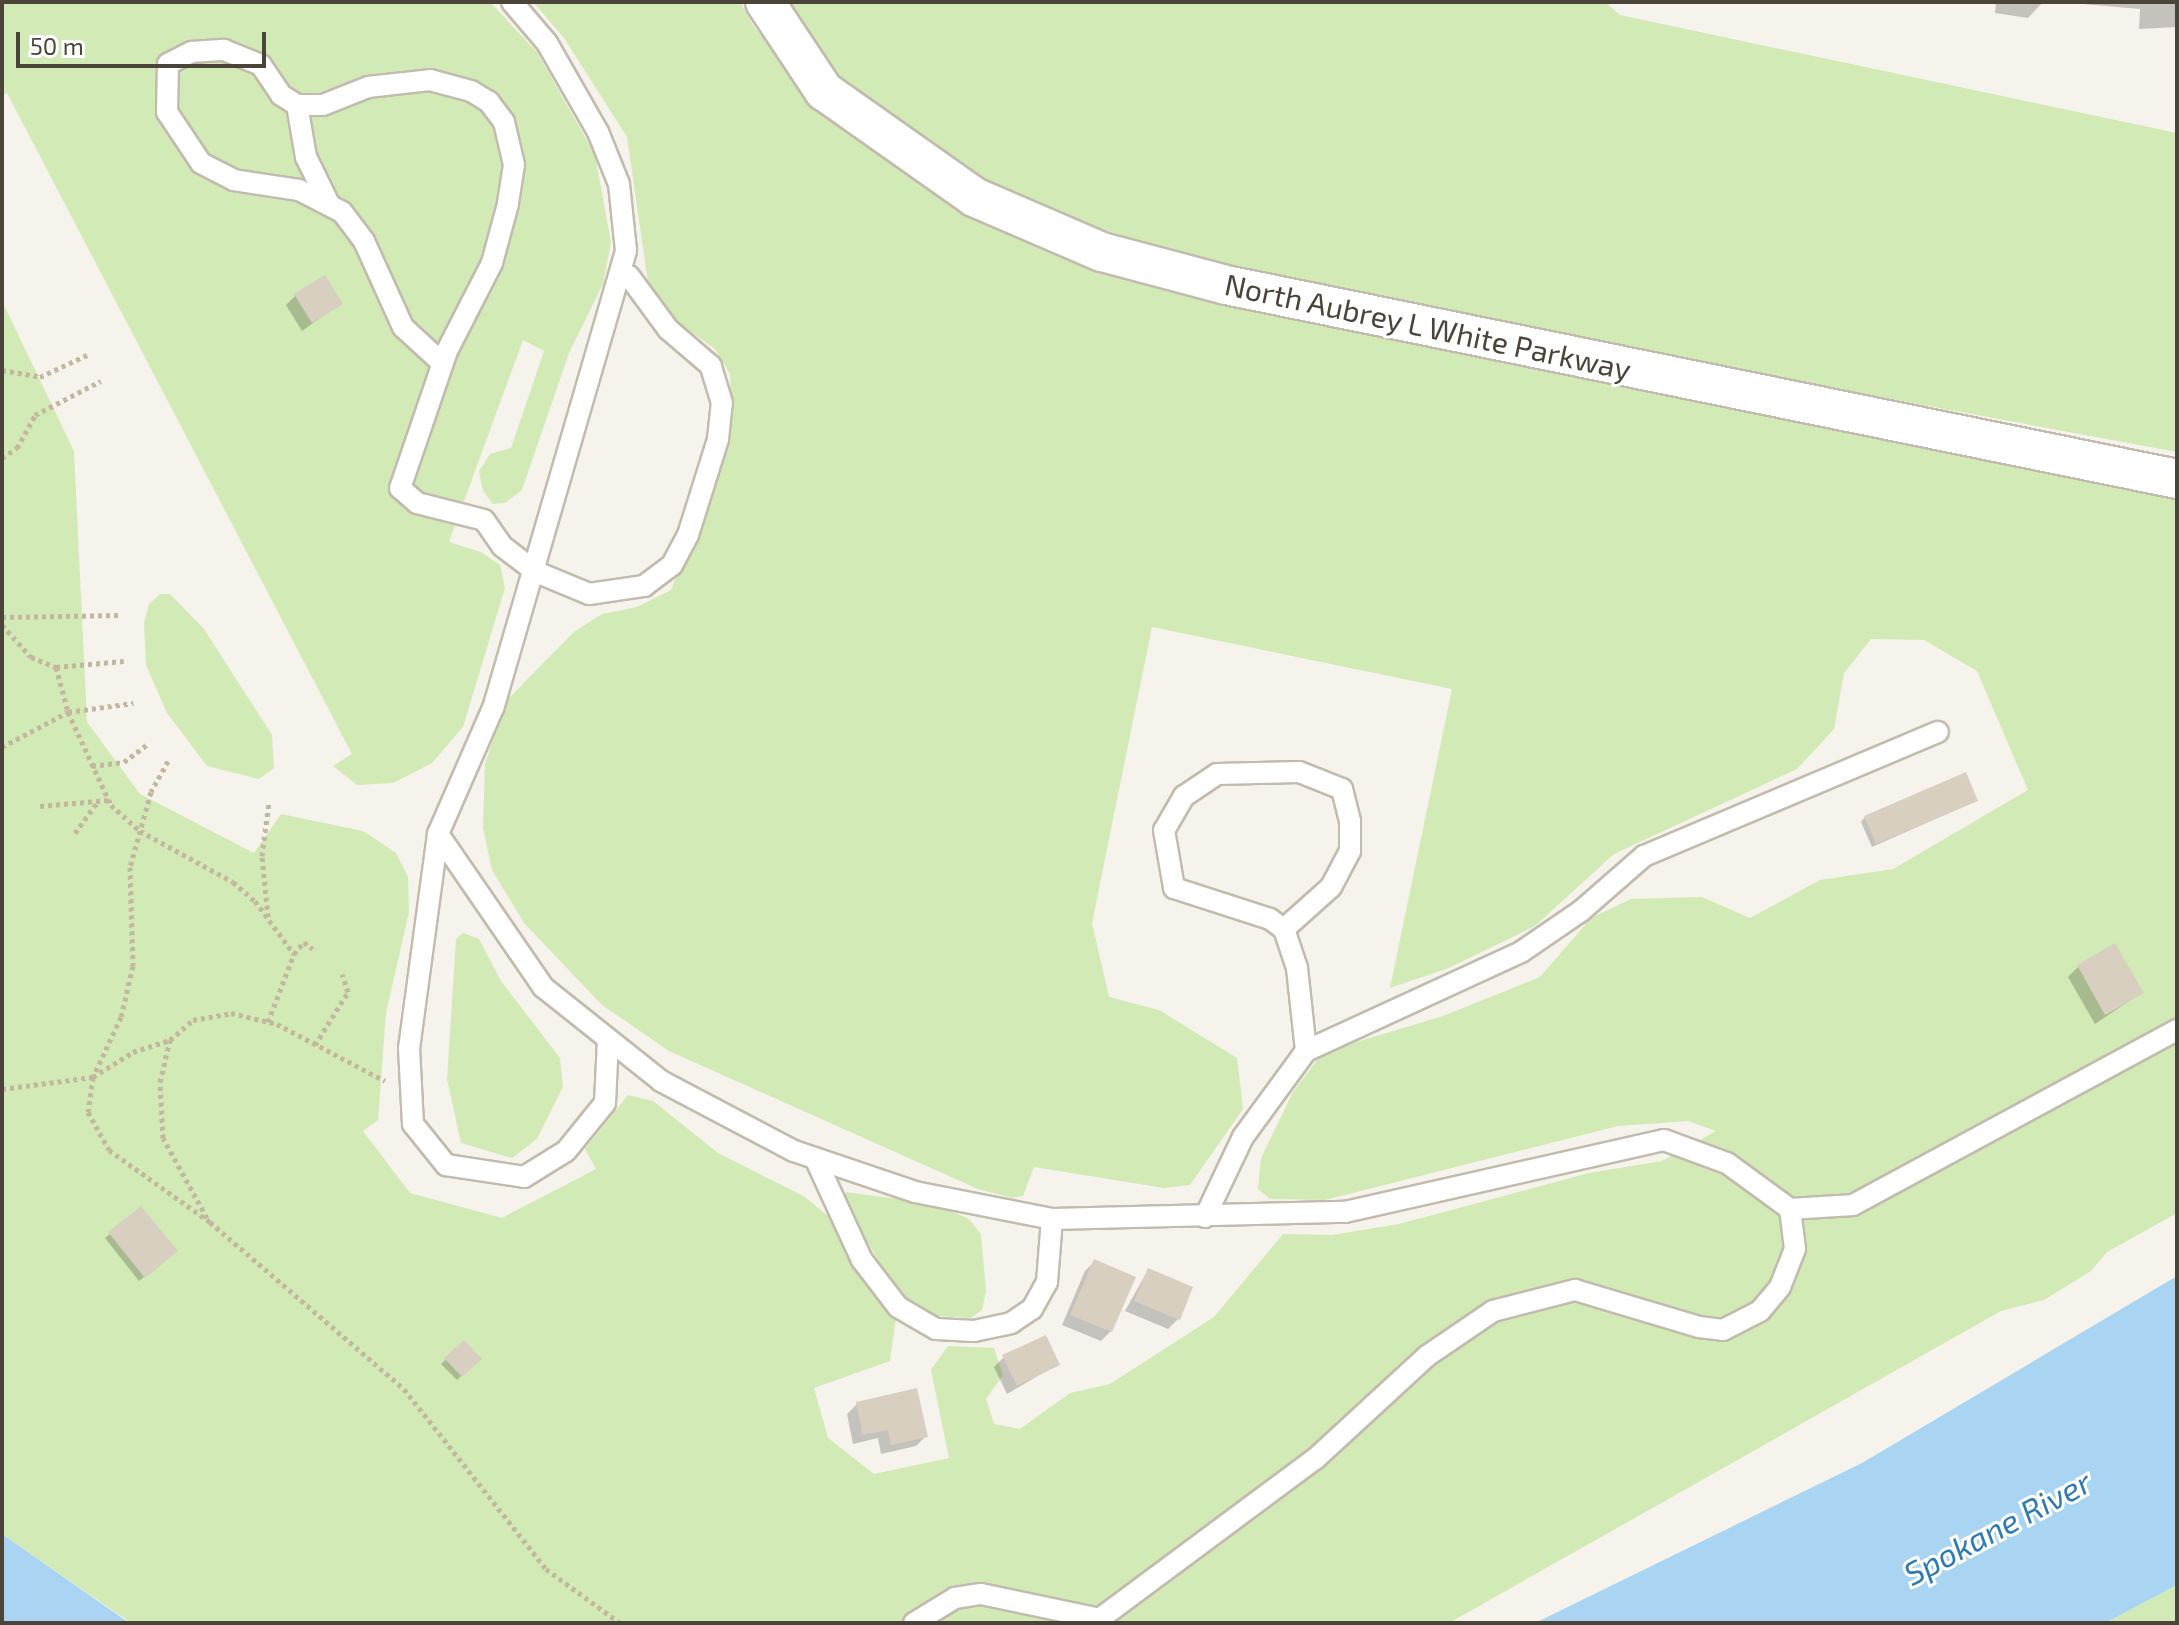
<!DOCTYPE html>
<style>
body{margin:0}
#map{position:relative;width:2179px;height:1625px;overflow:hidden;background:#f6f3ec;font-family:"Exo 2",sans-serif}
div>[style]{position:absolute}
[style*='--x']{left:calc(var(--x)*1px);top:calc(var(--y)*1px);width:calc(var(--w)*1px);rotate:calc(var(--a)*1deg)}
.green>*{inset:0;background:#d2eab5}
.water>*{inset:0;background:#a9d4f2}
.shadow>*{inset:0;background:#0003}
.building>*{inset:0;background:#d8cfc1}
.path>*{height:5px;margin-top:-2.5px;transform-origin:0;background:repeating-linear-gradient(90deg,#c4b79f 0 4px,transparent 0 8px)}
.roads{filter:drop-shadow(2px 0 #c2bbae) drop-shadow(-2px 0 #c2bbae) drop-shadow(0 2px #c2bbae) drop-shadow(0 -2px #c2bbae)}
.service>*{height:20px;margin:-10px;padding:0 10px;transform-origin:10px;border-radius:10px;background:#fff}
.minor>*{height:38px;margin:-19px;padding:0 19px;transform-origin:19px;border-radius:19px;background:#fff}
span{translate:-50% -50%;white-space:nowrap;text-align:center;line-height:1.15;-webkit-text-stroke:6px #fff;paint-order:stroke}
.street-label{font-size:30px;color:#4b4439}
.water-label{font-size:32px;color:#2e7ab2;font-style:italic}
.frame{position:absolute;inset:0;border:4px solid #4b4439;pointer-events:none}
.scale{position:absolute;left:16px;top:32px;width:250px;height:36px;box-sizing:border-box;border:4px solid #4b4439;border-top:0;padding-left:10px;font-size:24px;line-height:28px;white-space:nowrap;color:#4b4439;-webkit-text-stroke:6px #fff;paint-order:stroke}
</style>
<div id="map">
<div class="green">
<div style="clip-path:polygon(2px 2px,490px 2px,537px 52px,595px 155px,611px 242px,603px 284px,569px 353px,522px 490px,505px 503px,493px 504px,483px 491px,479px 471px,490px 454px,511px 448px,544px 351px,523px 340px,449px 542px,481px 552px,500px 565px,505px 588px,463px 727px,432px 763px,393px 783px,357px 785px,333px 766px,352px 754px,7px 93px,2px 95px)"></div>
<div style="clip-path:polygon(533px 2px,740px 2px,754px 27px,817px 103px,971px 210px,2177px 486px,2177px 1213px,2107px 1252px,2091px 1271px,2044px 1300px,2001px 1311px,1449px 1623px,131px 1623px,2px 1534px,2px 301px,74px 451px,87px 722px,140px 794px,254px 853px,281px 814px,363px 831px,396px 853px,408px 877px,409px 912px,386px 1013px,378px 1120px,363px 1131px,410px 1193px,502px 1218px,596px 1169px,585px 1149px,628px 1095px,653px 1101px,718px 1153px,805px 1197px,829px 1217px,856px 1270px,896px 1318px,890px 1361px,814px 1388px,828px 1438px,874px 1474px,949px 1458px,931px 1370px,948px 1346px,994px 1348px,1003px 1375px,986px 1399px,994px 1424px,1020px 1429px,1070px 1393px,1110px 1384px,1214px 1317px,1283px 1234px,1332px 1235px,1399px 1224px,1589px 1173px,1662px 1161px,1716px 1131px,1688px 1121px,1618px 1126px,1325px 1200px,1270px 1199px,1258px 1189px,1261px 1158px,1293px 1092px,1323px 1052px,1443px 1016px,1540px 977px,1591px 918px,1631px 899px,1702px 897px,1750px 918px,1820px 880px,1893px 869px,2028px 790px,1977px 671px,1924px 640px,1871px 639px,1844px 673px,1834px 729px,1797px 769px,1614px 854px,1535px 926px,1449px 968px,1390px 988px,1452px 689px,1152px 627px,1092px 923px,1109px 997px,1159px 1010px,1237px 1058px,1243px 1109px,1190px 1185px,1164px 1188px,1034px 1167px,1023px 1196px,1012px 1198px,978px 1189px,669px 1051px,602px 1005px,524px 923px,492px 870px,483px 828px,485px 764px,505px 702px,574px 632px,602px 614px,637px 607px,671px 590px,727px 450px,732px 409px,730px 374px,714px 348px,669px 317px,650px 296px,627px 137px,564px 38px)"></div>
<div style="clip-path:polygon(778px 2px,1605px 2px,1620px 15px,2177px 133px,2177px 452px,1481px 323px,1143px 244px,972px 179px,856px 95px)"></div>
<div style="clip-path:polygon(160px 594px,170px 594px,204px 629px,272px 735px,274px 768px,259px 779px,207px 766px,167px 713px,146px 665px,144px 623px,149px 604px)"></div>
<div style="clip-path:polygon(463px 933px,479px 939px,501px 981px,560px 1058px,563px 1087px,537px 1139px,512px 1158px,461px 1143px,447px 1079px,456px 939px)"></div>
<div style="clip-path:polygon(846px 1192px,935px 1204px,969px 1219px,981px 1234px,986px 1291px,982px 1310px,971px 1318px,937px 1316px,901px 1298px,844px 1203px)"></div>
<div style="clip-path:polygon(2177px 1585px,2177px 1623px,2105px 1623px)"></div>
</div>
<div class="water">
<div style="clip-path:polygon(2177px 1276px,2177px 1585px,2105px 1623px,1535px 1623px,1862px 1463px)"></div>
<div style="clip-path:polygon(2px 1534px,128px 1622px,131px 1623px,2px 1623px)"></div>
</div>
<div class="shadow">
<div style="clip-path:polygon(1996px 2px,1995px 2px,2043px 2px,2028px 18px,1995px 13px)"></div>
<div style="clip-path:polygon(2060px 2px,2177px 2px,2177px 27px,2139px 29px,2140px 9px)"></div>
<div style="clip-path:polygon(296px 295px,341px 303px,302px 331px,286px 305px)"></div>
<div style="clip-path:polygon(1976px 801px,1872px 847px,1861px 822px,1865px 817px)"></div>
<div style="clip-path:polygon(2078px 967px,2141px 993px,2095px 1024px,2068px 977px)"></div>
<div style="clip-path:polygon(141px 1209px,171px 1255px,139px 1281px,105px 1238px)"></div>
<div style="clip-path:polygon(1095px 1261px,1111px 1331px,1101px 1341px,1062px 1325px,1085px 1271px)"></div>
<div style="clip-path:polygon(1148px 1270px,1178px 1319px,1168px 1329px,1125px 1311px)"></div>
<div style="clip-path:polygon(464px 1342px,479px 1359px,457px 1380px,441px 1364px)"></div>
<div style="clip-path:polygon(1004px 1357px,1058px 1364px,1007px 1394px,994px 1367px)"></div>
<div style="clip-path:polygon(857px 1404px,926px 1436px,916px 1446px,881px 1454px,878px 1438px,853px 1444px,847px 1414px)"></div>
</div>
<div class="building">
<div style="clip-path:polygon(325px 275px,343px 304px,312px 323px,294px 294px)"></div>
<div style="clip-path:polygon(1966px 772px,1978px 801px,1876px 844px,1864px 816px)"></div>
<div style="clip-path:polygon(2115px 943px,2144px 993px,2105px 1015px,2077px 965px)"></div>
<div style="clip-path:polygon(141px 1206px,178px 1251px,145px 1278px,108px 1232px)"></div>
<div style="clip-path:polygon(1094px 1259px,1136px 1277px,1112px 1332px,1070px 1315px)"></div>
<div style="clip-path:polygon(1148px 1268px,1193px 1287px,1180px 1320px,1134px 1301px)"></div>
<div style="clip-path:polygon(1046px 1335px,1060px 1365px,1017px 1386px,1002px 1355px)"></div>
<div style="clip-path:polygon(464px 1340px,482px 1359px,462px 1377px,444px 1358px)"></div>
<div style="clip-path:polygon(917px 1388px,928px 1437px,891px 1445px,888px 1430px,863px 1435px,856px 1402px)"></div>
</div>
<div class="path">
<div style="--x:2;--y:370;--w:39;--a:10"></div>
<div style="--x:40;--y:377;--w:52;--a:-25.1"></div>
<div style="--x:2;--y:458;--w:18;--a:-34"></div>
<div style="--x:17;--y:448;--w:38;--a:-61"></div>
<div style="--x:35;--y:415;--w:74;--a:-27.3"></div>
<div style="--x:2;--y:617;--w:120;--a:-1"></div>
<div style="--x:2;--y:625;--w:43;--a:47.8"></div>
<div style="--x:31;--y:657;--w:27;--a:22"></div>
<div style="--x:56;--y:667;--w:68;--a:-5"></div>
<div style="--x:56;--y:667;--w:47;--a:75.1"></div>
<div style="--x:68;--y:712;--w:102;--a:65.2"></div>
<div style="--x:111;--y:805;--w:39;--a:42"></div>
<div style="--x:140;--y:831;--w:106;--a:28.7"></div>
<div style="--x:233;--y:882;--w:29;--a:41"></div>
<div style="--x:255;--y:901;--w:66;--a:53.7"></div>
<div style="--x:2;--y:747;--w:75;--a:-27.9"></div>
<div style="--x:68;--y:712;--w:66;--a:-7.9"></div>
<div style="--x:168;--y:761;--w:35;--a:119"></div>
<div style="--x:151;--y:792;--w:78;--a:105.6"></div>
<div style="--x:130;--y:867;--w:99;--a:88.3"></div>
<div style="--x:133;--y:966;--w:52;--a:103.2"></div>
<div style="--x:121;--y:1017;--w:66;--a:115"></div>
<div style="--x:93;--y:1077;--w:35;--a:98"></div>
<div style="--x:88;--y:1112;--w:43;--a:61.1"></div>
<div style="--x:109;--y:1150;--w:124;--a:35.5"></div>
<div style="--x:210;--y:1222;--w:256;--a:40.7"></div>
<div style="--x:404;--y:1389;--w:229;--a:51.7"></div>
<div style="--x:546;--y:1569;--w:92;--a:36.1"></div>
<div style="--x:92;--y:766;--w:32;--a:-7"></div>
<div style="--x:124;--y:762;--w:31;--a:-37"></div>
<div style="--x:40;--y:806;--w:69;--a:-5"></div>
<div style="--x:75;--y:833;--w:37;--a:-54"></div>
<div style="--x:268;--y:917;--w:61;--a:-95.6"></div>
<div style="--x:262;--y:856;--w:54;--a:-82.6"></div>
<div style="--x:268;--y:1022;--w:73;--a:-69.1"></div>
<div style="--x:294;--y:954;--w:16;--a:-50"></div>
<div style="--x:304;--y:942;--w:11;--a:38"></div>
<div style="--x:315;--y:1045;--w:62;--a:-58.1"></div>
<div style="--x:348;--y:992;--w:19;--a:-108"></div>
<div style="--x:2;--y:1089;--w:92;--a:-7.5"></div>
<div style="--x:93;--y:1077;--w:47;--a:-32"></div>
<div style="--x:133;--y:1052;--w:39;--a:-18"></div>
<div style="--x:207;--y:1218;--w:91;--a:-118.8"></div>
<div style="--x:163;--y:1138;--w:56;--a:-93.1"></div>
<div style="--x:160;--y:1082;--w:43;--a:-76.6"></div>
<div style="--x:170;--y:1040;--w:30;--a:-41"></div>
<div style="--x:193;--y:1020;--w:39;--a:-10"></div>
<div style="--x:231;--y:1013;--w:47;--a:13.4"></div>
<div style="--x:277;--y:1024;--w:122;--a:27.8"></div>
</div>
<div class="roads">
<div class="service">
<div style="--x:512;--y:2;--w:54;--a:49.5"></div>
<div style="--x:547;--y:43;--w:103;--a:60.2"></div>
<div style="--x:598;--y:132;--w:56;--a:68"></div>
<div style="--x:619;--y:184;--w:67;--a:84"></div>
<div style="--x:626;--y:251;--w:476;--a:106.2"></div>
<div style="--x:493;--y:708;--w:137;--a:113.6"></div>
<div style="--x:438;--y:834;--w:216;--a:97.7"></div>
<div style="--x:409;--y:1048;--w:76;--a:87"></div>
<div style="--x:413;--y:1124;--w:53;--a:51.2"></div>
<div style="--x:446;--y:1165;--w:79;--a:8.7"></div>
<div style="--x:524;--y:1177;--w:49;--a:-31.8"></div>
<div style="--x:566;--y:1151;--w:62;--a:-50.9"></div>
<div style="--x:605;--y:1103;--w:64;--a:-87.3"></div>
<div style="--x:297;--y:105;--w:53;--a:80.2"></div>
<div style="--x:306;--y:157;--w:52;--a:63.9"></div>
<div style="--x:442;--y:363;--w:53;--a:-137.3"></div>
<div style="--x:403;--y:327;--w:94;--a:-114.4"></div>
<div style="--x:364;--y:241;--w:36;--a:-127"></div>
<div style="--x:342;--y:212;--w:48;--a:-152.9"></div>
<div style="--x:299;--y:190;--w:66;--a:-171.3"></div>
<div style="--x:234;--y:180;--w:37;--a:-153"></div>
<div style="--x:201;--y:163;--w:61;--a:-123.7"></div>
<div style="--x:167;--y:112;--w:48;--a:-88.8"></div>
<div style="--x:168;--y:64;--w:27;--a:-27"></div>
<div style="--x:192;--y:52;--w:32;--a:-4"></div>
<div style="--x:224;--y:50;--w:40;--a:22"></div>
<div style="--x:261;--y:65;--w:36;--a:56"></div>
<div style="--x:281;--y:95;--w:19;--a:32"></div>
<div style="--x:297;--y:105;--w:26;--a:0"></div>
<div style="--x:323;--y:105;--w:48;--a:-21.8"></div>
<div style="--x:368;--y:87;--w:62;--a:-6.4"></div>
<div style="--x:430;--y:80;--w:42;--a:15"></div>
<div style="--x:471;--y:91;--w:21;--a:31"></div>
<div style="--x:489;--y:102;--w:25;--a:53"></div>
<div style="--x:504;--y:122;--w:44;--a:76.9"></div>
<div style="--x:514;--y:165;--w:39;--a:99"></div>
<div style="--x:508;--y:204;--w:61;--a:105.2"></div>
<div style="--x:492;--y:263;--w:99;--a:117.1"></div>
<div style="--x:447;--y:351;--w:145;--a:108.9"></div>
<div style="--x:400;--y:488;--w:23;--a:41"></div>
<div style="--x:417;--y:503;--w:69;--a:14.2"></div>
<div style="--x:484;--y:520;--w:32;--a:55"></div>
<div style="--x:502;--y:546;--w:43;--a:37.4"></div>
<div style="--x:536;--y:572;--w:57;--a:22.5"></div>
<div style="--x:589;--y:594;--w:56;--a:-8.3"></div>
<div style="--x:644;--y:586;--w:35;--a:-37"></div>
<div style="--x:672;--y:565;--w:34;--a:-62"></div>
<div style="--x:688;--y:535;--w:101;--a:-72.6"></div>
<div style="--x:718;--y:439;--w:36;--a:-84"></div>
<div style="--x:722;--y:403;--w:39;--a:-107"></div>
<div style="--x:711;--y:366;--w:57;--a:-139.3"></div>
<div style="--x:668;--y:329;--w:66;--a:-126.3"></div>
<div style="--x:438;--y:834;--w:186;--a:55.5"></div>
<div style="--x:543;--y:987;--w:151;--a:38.5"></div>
<div style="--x:661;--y:1081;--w:150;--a:27.8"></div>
<div style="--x:794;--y:1151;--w:128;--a:18.7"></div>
<div style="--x:915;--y:1192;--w:140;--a:11.1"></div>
<div style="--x:1052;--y:1219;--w:293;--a:-1.4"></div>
<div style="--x:1345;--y:1212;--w:327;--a:-12.7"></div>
<div style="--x:1664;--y:1140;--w:67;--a:20.1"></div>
<div style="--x:1727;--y:1163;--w:78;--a:36.1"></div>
<div style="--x:1790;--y:1209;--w:63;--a:-3.6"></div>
<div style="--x:1853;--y:1205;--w:368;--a:-28.4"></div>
<div style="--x:1284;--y:929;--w:63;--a:-41.8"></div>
<div style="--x:1331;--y:887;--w:41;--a:-62.2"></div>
<div style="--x:1350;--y:851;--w:30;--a:-90"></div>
<div style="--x:1350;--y:821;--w:33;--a:-104"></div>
<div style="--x:1342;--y:789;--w:46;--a:-158.4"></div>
<div style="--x:1299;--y:772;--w:82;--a:178.6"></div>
<div style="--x:1217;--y:774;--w:40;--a:146"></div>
<div style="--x:1184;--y:796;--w:39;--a:120"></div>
<div style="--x:1164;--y:830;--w:59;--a:80.2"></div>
<div style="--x:1174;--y:888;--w:101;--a:17.9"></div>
<div style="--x:1270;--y:919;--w:17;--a:36"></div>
<div style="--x:1284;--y:929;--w:41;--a:71.6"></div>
<div style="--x:1297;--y:968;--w:83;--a:83.8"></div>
<div style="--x:815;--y:1158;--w:112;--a:65.3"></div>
<div style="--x:862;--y:1260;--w:59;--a:52.5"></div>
<div style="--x:898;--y:1307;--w:44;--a:30.1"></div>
<div style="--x:936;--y:1329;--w:38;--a:3"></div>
<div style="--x:974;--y:1331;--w:38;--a:-12"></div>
<div style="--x:1011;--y:1323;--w:25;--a:-34"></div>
<div style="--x:1032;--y:1309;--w:31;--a:-61"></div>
<div style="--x:1047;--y:1282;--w:63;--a:-85.5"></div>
<div style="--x:1205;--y:1217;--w:89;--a:-64.6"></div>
<div style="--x:1243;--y:1137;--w:107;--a:-53.8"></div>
<div style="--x:1306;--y:1051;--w:237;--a:-24.7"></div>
<div style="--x:1521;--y:952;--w:73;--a:-34.3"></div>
<div style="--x:1581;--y:911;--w:84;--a:-41.1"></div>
<div style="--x:1644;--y:856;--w:319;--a:-22.9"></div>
<div style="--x:914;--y:1623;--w:48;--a:-31.4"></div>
<div style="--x:955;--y:1598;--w:26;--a:-9"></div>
<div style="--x:981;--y:1594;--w:117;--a:11.8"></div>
<div style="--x:1094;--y:1623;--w:275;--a:-36.6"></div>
<div style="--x:1315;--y:1459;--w:152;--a:-42.6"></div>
<div style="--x:1427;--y:1356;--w:80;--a:-34.3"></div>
<div style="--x:1493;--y:1311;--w:85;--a:-14.4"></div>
<div style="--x:1575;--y:1290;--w:129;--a:16.6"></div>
<div style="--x:1699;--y:1327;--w:24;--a:7"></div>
<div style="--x:1723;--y:1330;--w:42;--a:-27.2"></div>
<div style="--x:1760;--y:1311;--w:31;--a:-50"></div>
<div style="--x:1780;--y:1287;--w:41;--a:-68.5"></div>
<div style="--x:1795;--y:1249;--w:40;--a:-97.1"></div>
</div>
<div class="minor">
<div style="--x:765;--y:2;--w:107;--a:56.5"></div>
<div style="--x:824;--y:91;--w:184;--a:35.2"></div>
<div style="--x:974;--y:197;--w:139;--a:23.3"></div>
<div style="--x:1102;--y:252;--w:128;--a:14.9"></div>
<div style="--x:1226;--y:285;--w:971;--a:11.53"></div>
</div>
</div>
<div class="street-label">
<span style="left:1428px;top:326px;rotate:12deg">North Aubrey L White Parkway</span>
</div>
<div class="water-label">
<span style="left:1997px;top:1527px;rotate:-28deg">Spokane River</span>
</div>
<div class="frame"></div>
<div class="scale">50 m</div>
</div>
